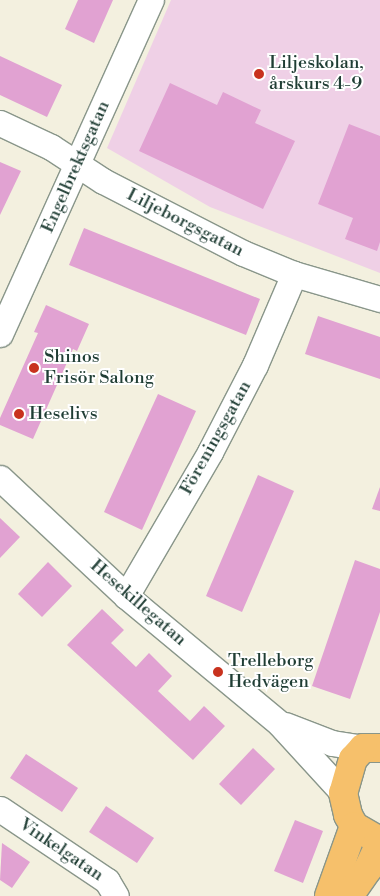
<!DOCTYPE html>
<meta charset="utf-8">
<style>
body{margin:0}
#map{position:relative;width:380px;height:896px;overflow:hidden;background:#f3f0df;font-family:"Libre Bodoni",serif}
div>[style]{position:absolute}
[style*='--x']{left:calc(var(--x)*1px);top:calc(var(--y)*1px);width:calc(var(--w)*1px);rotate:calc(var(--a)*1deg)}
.built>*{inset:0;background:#efd0e6}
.building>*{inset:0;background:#e1a2d2}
.roads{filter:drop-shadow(1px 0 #89968a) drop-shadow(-1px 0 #89968a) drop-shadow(0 1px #89968a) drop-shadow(0 -1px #89968a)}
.minor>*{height:25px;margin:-12.5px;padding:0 12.5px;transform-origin:12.5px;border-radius:12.5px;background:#fff}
.major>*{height:28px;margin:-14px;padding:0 14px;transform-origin:14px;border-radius:14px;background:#f6c06b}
.dots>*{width:14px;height:14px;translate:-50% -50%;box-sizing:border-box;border:2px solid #fff;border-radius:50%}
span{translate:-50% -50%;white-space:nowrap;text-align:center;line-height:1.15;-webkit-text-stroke:4px #fff;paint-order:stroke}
.poi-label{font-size:18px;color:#1f3d34}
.left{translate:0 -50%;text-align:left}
.street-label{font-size:18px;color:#1f3d34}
</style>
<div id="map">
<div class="built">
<div style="clip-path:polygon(171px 0,380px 0,380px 273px,210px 207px,107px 148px)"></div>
</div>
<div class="building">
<div style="clip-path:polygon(78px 0,113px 0,94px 43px,65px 29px)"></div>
<div style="clip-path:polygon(0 56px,62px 85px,47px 117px,0 95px)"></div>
<div style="clip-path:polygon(170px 83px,217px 105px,223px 92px,261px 110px,255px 123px,295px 141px,263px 209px,139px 151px)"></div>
<div style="clip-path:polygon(349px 124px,380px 136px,380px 242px,377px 251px,345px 239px,353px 218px,318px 204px)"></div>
<div style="clip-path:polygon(0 162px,21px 171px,0 215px)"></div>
<div style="clip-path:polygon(84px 228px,260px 299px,246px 335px,69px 265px)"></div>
<div style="clip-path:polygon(46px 305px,89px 324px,77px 351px,73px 349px,33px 439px,0 425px,0 418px,38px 333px,34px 332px)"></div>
<div style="clip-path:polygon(318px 316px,380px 337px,380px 379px,305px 354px)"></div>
<div style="clip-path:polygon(158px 394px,196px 411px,142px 530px,104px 512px)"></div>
<div style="clip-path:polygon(258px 475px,294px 491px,242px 612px,206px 596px)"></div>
<div style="clip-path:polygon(380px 487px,380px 511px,372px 509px)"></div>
<div style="clip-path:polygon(0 518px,20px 537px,0 558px)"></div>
<div style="clip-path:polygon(355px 560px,380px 569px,380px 612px,350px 699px,312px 686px)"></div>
<div style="clip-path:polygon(48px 562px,72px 586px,42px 617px,18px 594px)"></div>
<div style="clip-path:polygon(102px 609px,124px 630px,111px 643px,136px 667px,149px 653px,172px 676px,158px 691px,190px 721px,204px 706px,225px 726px,193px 760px,67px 645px)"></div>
<div style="clip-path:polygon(253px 748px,275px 769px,241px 805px,219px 784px)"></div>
<div style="clip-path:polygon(26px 754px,78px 788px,62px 812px,10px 778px)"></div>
<div style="clip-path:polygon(106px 806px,154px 838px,137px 863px,89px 832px)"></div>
<div style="clip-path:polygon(295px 820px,323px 831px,303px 883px,274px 871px)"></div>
<div style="clip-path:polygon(2px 843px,30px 862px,12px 888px,0 880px)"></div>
</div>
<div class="roads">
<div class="minor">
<div style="--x:0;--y:123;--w:56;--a:25.2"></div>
<div style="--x:51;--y:147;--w:62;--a:33.2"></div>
<div style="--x:103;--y:181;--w:157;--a:27.2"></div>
<div style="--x:243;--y:253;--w:55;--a:22.4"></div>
<div style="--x:294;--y:274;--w:90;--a:16.2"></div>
<div style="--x:0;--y:334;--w:367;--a:-65.7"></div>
<div style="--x:0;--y:478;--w:173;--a:43.1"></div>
<div style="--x:126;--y:596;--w:200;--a:39.7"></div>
<div style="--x:280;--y:724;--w:93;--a:47.6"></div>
<div style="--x:126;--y:596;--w:167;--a:-59.7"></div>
<div style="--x:210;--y:452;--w:98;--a:-62.7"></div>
<div style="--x:255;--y:365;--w:99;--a:-66.8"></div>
<div style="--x:285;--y:725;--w:50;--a:21"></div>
<div style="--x:332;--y:743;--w:31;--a:9"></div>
<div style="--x:0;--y:809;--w:129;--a:33.9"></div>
<div style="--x:107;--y:881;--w:17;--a:59"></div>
</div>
<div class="major">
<div style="--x:380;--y:748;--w:17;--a:180"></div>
<div style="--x:363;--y:748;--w:15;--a:132"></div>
<div style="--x:353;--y:759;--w:35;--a:106"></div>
<div style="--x:343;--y:793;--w:23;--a:77"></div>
<div style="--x:348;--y:815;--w:13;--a:61"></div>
<div style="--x:354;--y:826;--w:30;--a:30"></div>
<div style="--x:329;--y:896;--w:74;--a:-70.3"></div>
<div style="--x:349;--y:896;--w:33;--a:-55"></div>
<div style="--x:368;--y:869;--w:29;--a:-65"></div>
</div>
</div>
<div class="dots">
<div style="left:259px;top:74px;background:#c8321e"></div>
<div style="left:34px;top:368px;background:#c8321e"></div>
<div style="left:19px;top:414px;background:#c8321e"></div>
<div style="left:218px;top:672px;background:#c8321e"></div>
</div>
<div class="poi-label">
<span class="left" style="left:269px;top:74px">Liljeskolan,<br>årskurs 4-9</span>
<span class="left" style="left:44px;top:368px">Shinos<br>Frisör Salong</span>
<span class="left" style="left:29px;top:414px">Heselivs</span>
<span class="left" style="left:228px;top:672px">Trelleborg<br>Hedvägen</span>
</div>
<div class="street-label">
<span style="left:76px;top:167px;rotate:-66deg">Engelbrektsgatan</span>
<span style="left:185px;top:223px;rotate:27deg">Liljeborgsgatan</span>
<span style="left:216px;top:438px;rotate:-61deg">Föreningsgatan</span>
<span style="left:138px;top:603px;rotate:41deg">Hesekillegatan</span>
<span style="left:61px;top:850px;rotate:34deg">Vinkelgatan</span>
</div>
</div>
